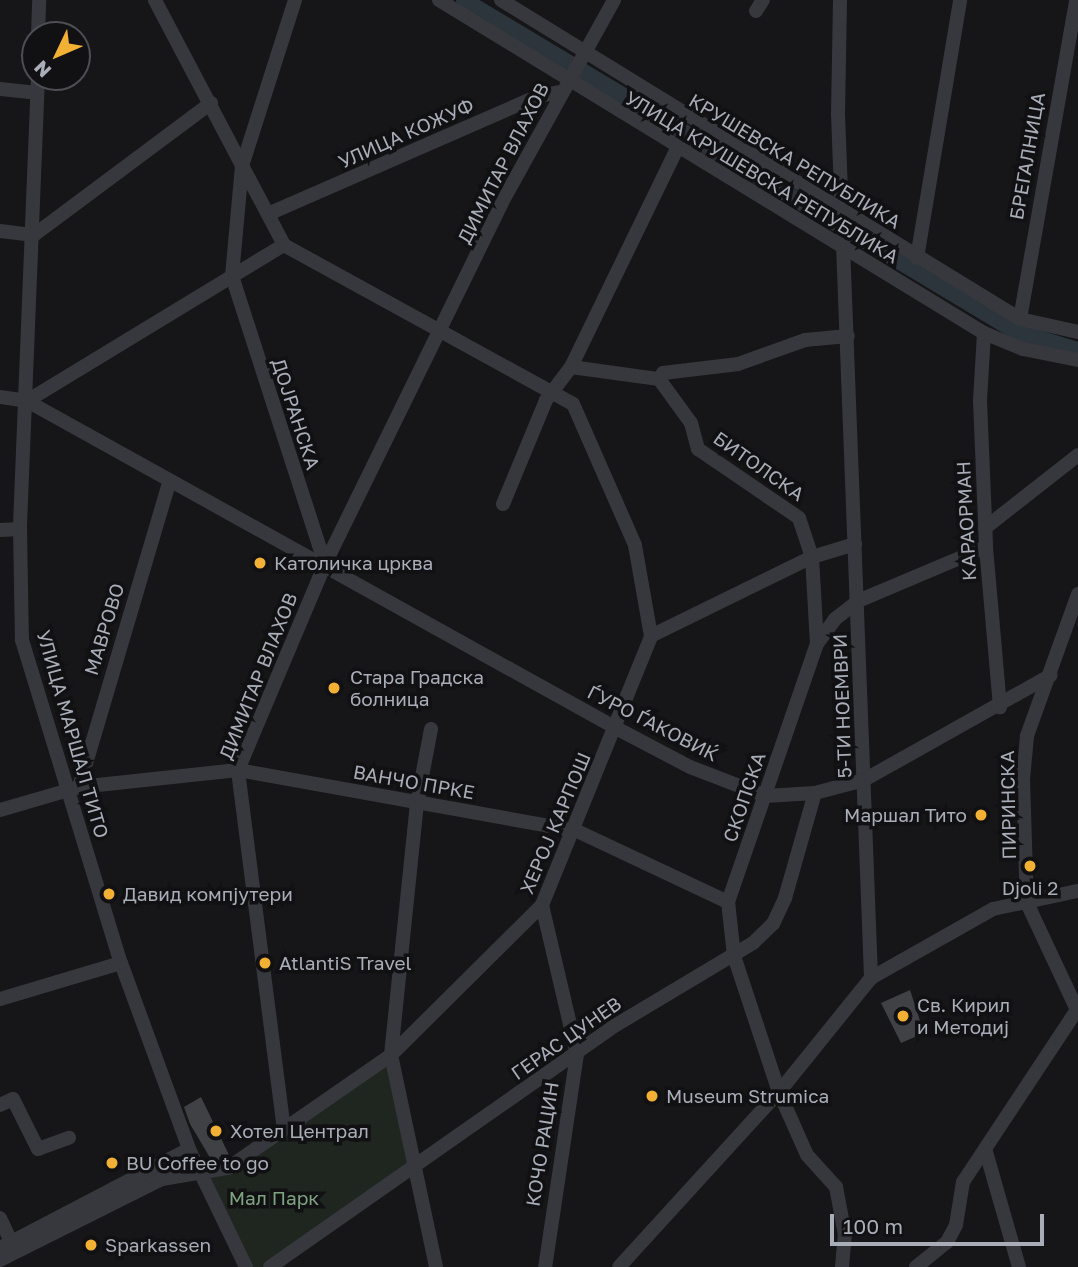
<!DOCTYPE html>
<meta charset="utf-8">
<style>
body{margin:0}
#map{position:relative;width:1078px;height:1267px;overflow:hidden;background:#161618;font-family:"Golos Text",sans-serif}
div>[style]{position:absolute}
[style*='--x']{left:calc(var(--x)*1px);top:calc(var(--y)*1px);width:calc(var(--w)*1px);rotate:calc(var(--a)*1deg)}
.green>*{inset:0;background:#1e261f}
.canal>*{height:16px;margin:-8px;padding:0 8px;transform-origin:8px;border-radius:8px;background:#2c353c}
.building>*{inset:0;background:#404145}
.minor>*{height:14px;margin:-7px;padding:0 7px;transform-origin:7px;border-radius:7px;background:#37383d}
.dots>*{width:19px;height:19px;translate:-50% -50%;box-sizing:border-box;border:4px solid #111113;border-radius:50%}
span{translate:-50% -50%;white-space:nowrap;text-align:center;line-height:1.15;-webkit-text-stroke:7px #111113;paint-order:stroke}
.street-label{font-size:19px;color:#a8adb8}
.poi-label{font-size:19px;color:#a8adb8}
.left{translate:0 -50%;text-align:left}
.right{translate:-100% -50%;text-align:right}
.park-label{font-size:19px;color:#7fa381}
.north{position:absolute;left:21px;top:21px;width:70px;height:70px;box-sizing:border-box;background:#111113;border:2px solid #4d4f55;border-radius:50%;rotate:226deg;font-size:19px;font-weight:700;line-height:28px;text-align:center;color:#a8adb8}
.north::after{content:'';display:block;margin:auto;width:24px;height:32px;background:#f2b134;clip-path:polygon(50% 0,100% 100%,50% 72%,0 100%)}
.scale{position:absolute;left:830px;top:1214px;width:214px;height:32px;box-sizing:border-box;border:4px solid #a8adb8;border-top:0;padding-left:9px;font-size:21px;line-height:24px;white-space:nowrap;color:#a8adb8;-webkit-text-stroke:5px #111113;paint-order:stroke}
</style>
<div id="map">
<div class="green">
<div style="clip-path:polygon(391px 1055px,408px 1162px,268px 1267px,246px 1267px,203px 1183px)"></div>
</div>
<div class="canal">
<div style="--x:464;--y:0;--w:643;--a:30.99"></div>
<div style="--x:1015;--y:331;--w:66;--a:16.8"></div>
</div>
<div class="building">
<div style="clip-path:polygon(910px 990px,924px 1033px,901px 1043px,881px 1003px)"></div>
<div style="clip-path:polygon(201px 1097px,229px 1155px,224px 1159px,212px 1161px,190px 1124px,184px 1107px)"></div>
</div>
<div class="minor">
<div style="--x:295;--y:0;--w:174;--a:107.7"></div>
<div style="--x:242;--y:166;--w:110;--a:95.2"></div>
<div style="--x:232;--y:276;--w:303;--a:72.1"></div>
<div style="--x:439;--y:0;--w:639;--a:31.43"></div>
<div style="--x:984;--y:333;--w:42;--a:22.3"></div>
<div style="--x:1023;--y:349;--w:56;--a:11.3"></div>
<div style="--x:501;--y:0;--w:609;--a:31.58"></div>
<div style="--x:1020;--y:319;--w:59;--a:12.6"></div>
<div style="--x:840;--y:0;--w:114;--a:91"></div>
<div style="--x:838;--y:114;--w:865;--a:87.81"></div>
<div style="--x:756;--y:11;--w:13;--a:-58"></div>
<div style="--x:38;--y:35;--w:35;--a:-88"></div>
<div style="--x:38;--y:77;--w:452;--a:92.3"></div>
<div style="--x:20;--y:529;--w:111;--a:89"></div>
<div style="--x:22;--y:640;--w:338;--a:73"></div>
<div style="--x:121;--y:963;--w:198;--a:69.9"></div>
<div style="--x:189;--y:1149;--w:131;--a:64.2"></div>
<div style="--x:0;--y:89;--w:37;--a:6"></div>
<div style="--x:268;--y:214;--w:295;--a:-23.6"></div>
<div style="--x:538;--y:96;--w:23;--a:-10"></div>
<div style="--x:0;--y:231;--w:34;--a:7"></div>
<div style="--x:34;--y:235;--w:221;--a:-36.7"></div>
<div style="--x:917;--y:258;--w:262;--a:-80.5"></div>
<div style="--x:1020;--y:319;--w:324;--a:-80"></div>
<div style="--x:984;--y:333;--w:68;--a:93.4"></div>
<div style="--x:980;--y:401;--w:146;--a:87.6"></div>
<div style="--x:986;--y:547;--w:161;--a:85"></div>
<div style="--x:571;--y:367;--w:89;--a:7.8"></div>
<div style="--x:659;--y:379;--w:54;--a:54"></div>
<div style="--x:691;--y:423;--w:27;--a:75"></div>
<div style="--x:698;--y:449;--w:122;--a:34.3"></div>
<div style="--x:799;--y:518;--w:41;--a:71.6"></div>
<div style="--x:812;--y:557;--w:179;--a:153.9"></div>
<div style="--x:659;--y:379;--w:7;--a:-56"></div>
<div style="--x:663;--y:373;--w:76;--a:-6.8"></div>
<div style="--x:738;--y:364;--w:71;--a:-19.7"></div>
<div style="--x:805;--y:340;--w:43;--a:-5.3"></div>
<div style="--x:0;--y:397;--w:27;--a:8"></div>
<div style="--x:27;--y:401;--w:674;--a:29.04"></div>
<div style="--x:616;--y:728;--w:84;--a:27.8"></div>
<div style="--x:690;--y:767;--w:80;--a:21.1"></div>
<div style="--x:765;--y:796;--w:50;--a:-3.4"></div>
<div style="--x:815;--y:793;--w:51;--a:-14.9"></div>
<div style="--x:864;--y:780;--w:214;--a:-29.3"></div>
<div style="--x:27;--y:401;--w:301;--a:-31.3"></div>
<div style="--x:284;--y:245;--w:277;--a:-117.8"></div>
<div style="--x:503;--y:504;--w:113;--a:-67.5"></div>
<div style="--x:546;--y:400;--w:41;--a:-52.9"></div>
<div style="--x:571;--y:367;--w:245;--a:-64.1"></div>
<div style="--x:985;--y:528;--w:118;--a:-38.1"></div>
<div style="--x:0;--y:530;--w:20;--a:-3"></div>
<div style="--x:1078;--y:594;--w:151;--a:109.8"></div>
<div style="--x:1027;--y:736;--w:43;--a:95.3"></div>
<div style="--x:1023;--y:779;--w:124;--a:88.2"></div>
<div style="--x:1027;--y:903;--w:120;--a:64.9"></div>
<div style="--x:817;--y:644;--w:31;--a:-54"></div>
<div style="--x:835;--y:619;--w:29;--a:-38"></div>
<div style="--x:858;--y:601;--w:139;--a:-22.9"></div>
<div style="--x:431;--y:729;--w:75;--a:100.7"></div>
<div style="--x:417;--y:803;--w:253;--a:95.9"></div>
<div style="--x:391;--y:1055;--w:217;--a:78"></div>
<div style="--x:79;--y:787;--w:317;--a:-73.5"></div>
<div style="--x:0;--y:810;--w:82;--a:-16.2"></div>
<div style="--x:79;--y:787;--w:160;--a:-6.1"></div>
<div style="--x:238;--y:770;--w:344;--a:10.2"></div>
<div style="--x:577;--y:831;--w:167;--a:25.2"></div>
<div style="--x:542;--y:905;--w:153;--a:76.8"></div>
<div style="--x:577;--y:1054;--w:215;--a:98.5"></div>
<div style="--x:0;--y:999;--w:126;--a:-16.6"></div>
<div style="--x:0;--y:1105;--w:14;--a:-25"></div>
<div style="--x:13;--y:1099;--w:56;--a:63.4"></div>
<div style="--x:38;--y:1149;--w:33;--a:-20"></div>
<div style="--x:284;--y:1130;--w:363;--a:-97.3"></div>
<div style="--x:238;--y:770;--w:224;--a:-67.1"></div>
<div style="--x:325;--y:564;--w:411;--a:-63.9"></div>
<div style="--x:506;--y:195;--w:223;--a:-61"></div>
<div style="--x:986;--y:1152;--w:120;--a:74"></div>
<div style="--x:0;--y:1218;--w:26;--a:65"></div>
<div style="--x:0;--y:1248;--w:213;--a:-27.6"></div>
<div style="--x:0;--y:1260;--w:181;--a:-26.6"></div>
<div style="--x:162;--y:1179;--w:67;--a:-9.5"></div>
<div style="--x:228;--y:1168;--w:198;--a:-34.7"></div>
<div style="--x:391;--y:1055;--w:213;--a:-44.8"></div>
<div style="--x:542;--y:905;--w:290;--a:-67.9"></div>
<div style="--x:651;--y:636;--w:92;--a:-100"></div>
<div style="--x:635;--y:545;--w:154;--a:-113.7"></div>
<div style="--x:573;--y:404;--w:330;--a:-151.2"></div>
<div style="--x:270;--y:1267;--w:416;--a:-35"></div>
<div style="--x:611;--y:1028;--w:165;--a:-30.9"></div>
<div style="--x:753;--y:943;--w:28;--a:-44"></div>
<div style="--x:773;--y:924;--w:29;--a:-65"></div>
<div style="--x:785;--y:898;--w:109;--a:-74.1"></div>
<div style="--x:619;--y:1267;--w:237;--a:-47.6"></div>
<div style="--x:779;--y:1092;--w:146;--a:-51.1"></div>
<div style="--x:871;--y:978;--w:140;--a:-29.5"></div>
<div style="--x:993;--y:909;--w:87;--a:-12"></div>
<div style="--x:842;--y:1267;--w:32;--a:-85"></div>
<div style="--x:845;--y:1235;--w:49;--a:-100.6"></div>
<div style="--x:836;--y:1187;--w:43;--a:-132.2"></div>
<div style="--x:807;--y:1155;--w:69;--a:-114"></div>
<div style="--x:779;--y:1092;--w:143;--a:-108.3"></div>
<div style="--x:734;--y:956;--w:54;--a:-96.3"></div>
<div style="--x:728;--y:902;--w:273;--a:-71"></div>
<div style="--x:817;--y:644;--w:87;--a:-93.3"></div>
<div style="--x:812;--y:557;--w:45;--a:-16.8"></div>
<div style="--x:916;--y:1267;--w:40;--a:-39"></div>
<div style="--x:947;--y:1242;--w:19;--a:-62"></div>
<div style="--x:956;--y:1225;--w:44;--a:-80.8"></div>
<div style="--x:963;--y:1182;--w:209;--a:-56.5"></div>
</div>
<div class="dots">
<div style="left:260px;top:563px;background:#f2b134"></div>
<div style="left:334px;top:688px;background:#f2b134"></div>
<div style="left:981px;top:815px;background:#f2b134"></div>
<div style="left:1030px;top:866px;background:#f2b134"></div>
<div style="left:109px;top:894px;background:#f2b134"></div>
<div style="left:265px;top:963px;background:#f2b134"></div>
<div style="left:903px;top:1016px;background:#f2b134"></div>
<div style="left:652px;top:1096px;background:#f2b134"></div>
<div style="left:216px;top:1131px;background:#f2b134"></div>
<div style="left:112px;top:1163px;background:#f2b134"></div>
<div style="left:91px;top:1245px;background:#f2b134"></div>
</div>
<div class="street-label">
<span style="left:406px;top:133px;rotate:-24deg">УЛИЦА КОЖУФ</span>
<span style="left:1027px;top:156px;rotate:-80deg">БРЕГАЛНИЦА</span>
<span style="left:795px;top:161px;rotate:31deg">КРУШЕВСКА РЕПУБЛИКА</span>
<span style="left:503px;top:163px;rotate:-63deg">ДИМИТАР ВЛАХОВ</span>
<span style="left:762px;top:177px;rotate:31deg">УЛИЦА КРУШЕВСКА РЕПУБЛИКА</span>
<span style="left:296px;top:414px;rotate:72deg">ДОЈРАНСКА</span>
<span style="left:759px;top:466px;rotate:35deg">БИТОЛСКА</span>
<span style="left:966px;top:521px;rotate:-93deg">КАРАОРМАН</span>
<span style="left:104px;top:629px;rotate:-73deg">МАВРОВО</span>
<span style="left:258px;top:676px;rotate:-68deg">ДИМИТАР ВЛАХОВ</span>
<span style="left:842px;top:706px;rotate:-92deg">5-ТИ НОЕМВРИ</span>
<span style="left:653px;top:723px;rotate:27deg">ЃУРО ЃАКОВИЌ</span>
<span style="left:73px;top:734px;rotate:74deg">УЛИЦА МАРШАЛ ТИТО</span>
<span style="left:414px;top:782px;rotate:10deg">ВАНЧО ПРКЕ</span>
<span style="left:744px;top:797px;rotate:-71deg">СКОПСКА</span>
<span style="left:1008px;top:805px;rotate:-91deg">ПИРИНСКА</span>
<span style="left:555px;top:823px;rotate:-67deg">ХЕРОЈ КАРПОШ</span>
<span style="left:566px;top:1038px;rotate:-35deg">ГЕРАС ЦУНЕВ</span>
<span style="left:542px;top:1144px;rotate:-81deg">КОЧО РАЦИН</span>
</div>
<div class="poi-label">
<span class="left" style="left:274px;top:563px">Католичка црква</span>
<span class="left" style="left:350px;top:688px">Стара Градска<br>болница</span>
<span class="right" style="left:967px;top:815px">Маршал Тито</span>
<span style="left:1030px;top:888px">Djoli 2</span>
<span class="left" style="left:123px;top:894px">Давид компјутери</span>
<span class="left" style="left:279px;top:963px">AtlantiS Travel</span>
<span class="left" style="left:917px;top:1016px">Св. Кирил<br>и Методиј</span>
<span class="left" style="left:666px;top:1096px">Museum Strumica</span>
<span class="left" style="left:230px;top:1131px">Хотел Централ</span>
<span class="left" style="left:126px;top:1163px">BU Coffee to go</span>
<span class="left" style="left:105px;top:1245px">Sparkassen</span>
</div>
<div class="park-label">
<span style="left:274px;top:1198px">Мал Парк</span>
</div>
<div class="north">N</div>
<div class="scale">100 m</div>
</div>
